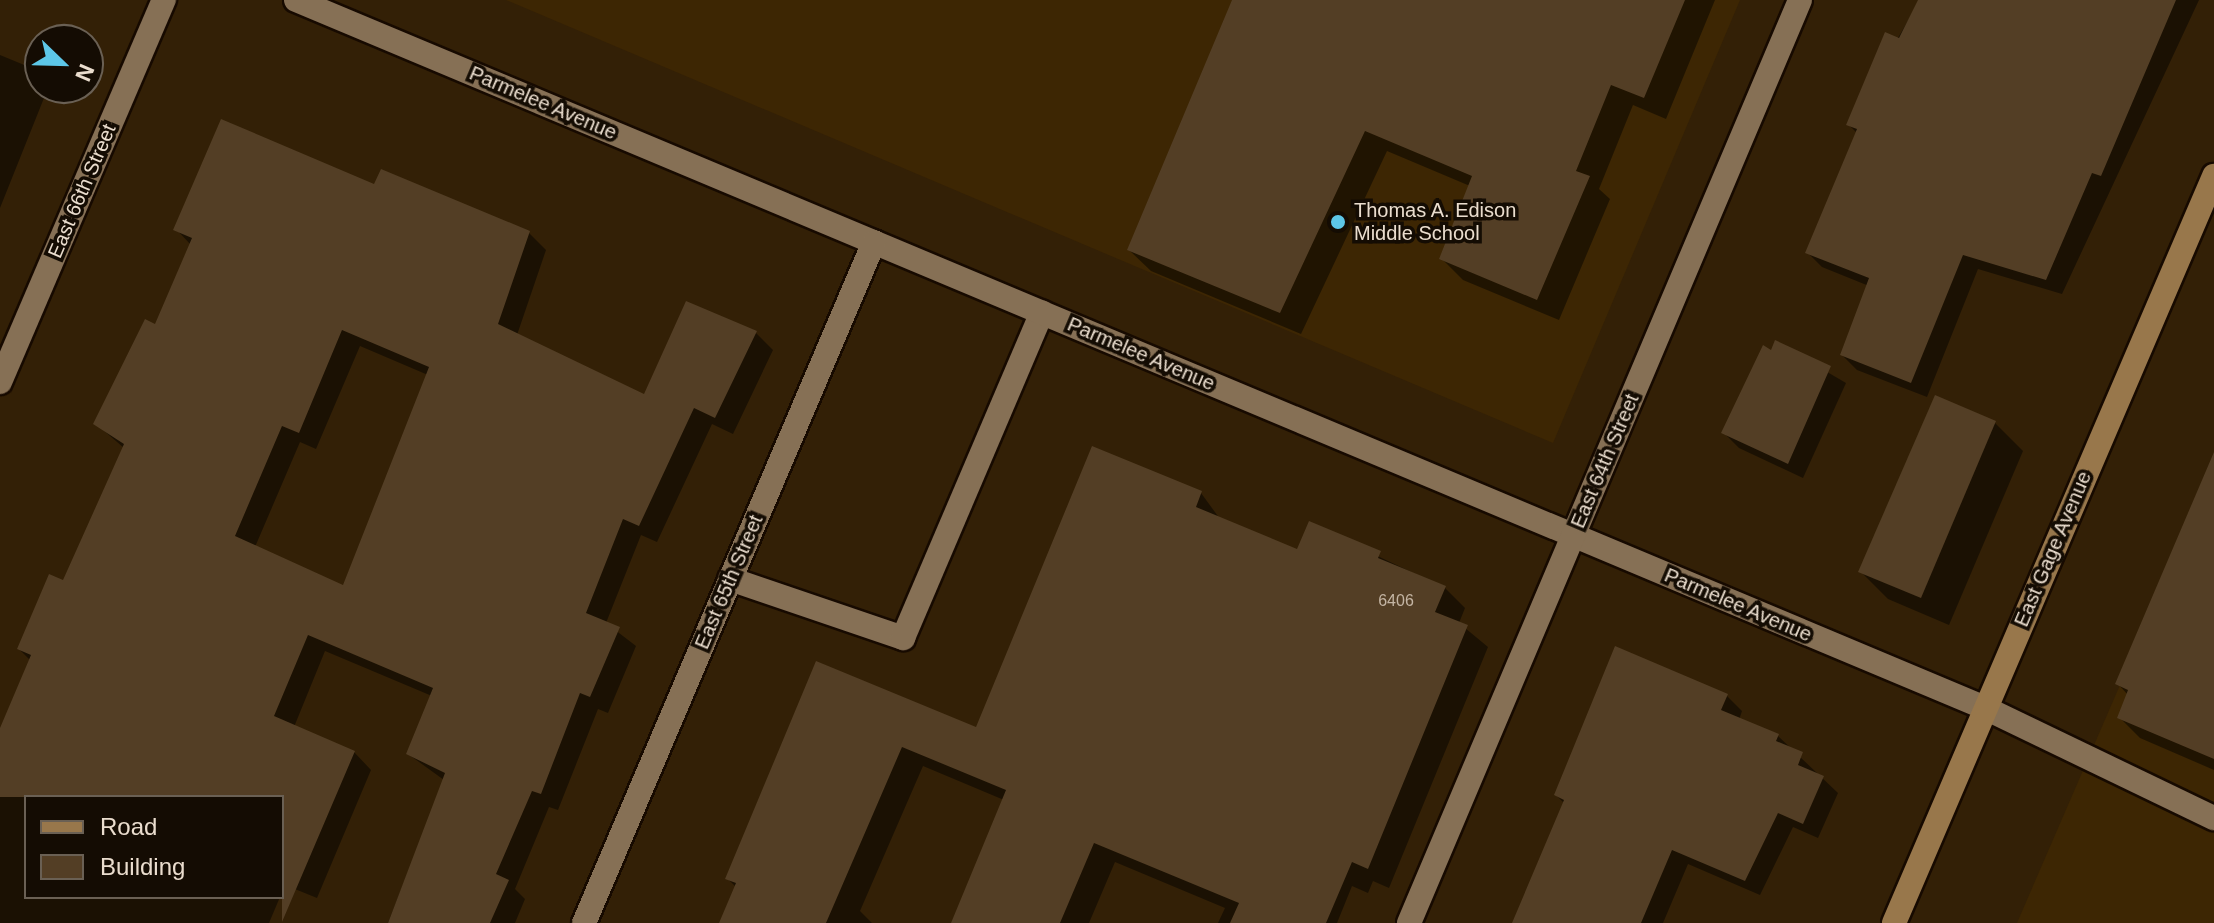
<!DOCTYPE html>
<style>
body{margin:0}
#map{position:relative;width:2214px;height:923px;overflow:hidden;background:#332006;font-family:Arial,sans-serif}
div>[style]{position:absolute}
[style*='--x']{left:calc(var(--x)*1px);top:calc(var(--y)*1px);width:calc(var(--w)*1px);rotate:calc(var(--a)*1deg)}
.built>*{inset:0;background:#3d2603}
.shadow>*{inset:0;background:#0007}
.building>*{inset:0;background:#533e25}
.roads{filter:drop-shadow(2px 0 #170a00) drop-shadow(-2px 0 #170a00) drop-shadow(0 2px #170a00) drop-shadow(0 -2px #170a00)}
.service>*{height:24px;margin:-12px;padding:0 12px;transform-origin:12px;border-radius:12px;background:#867055}
.minor>*{height:24px;margin:-12px;padding:0 12px;transform-origin:12px;border-radius:12px;background:#867055}
.secondary>*{height:24px;margin:-12px;padding:0 12px;transform-origin:12px;border-radius:12px;background:#98774b}
.dots>*{width:22px;height:22px;translate:-50% -50%;box-sizing:border-box;border:4px solid #140c03;border-radius:50%}
span{translate:-50% -50%;white-space:nowrap;text-align:center;line-height:1.15;-webkit-text-stroke:7px #140c03;paint-order:stroke}
.number-label{font-size:16px;color:#c4b5a4}
.number-label span{-webkit-text-stroke-width:0}
.street-label{font-size:20px;color:#eaddce}
.poi-label{font-size:20px;color:#eaddce}
.left{translate:0 -50%;text-align:left}
.legend{position:absolute;left:24px;top:795px;width:260px;height:104px;box-sizing:border-box;background:#140c03;border:2px solid #6a6054;margin:0;padding:10px 14px;list-style:none;font-size:24px;color:#eaddce}
.legend li{display:flex;align-items:center;gap:16px;height:40px}
.legend b{width:40px;border:2px solid #6a6054}
.north{position:absolute;left:24px;top:24px;width:80px;height:80px;box-sizing:border-box;background:#140c03;border:2px solid #6a6054;border-radius:50%;rotate:113deg;font-size:22px;font-weight:700;line-height:32px;text-align:center;color:#eaddce}
.north::after{content:'';display:block;margin:auto;width:28px;height:36px;background:#5dc7e8;clip-path:polygon(50% 0,100% 100%,50% 72%,0 100%)}
</style>
<div id="map">
<div class="built">
<div style="clip-path:polygon(506px 0,1740px 0,1553px 443px)"></div>
<div style="clip-path:polygon(2214px 468px,2214px 923px,2017px 923px)"></div>
</div>
<div class="shadow">
<div style="clip-path:polygon(1235px 0,1715px 0,1666px 119px,1633px 105px,1599px 189px,1610px 199px,1559px 320px,1463px 280px,1441px 258px,1470px 186px,1387px 151px,1301px 334px,1151px 271px,1129px 250px)"></div>
<div style="clip-path:polygon(1920px 0,2199px 0,2062px 294px,1978px 269px,1927px 397px,1857px 370px,1842px 355px,1869px 286px,1822px 267px,1807px 252px,1858px 134px,1848px 124px)"></div>
<div style="clip-path:polygon(0 55px,34px 69px,40px 88px,48px 88px,0 208px)"></div>
<div style="clip-path:polygon(evenodd,376px 186px,529px 233px,546px 250px,517px 335px,645px 397px,756px 333px,773px 350px,733px 434px,712px 424px,657px 542px,641px 535px,606px 623px,636px 646px,608px 713px,598px 709px,558px 810px,549px 807px,515px 889px,525px 899px,515px 923px,388px 923px,444px 780px,408px 754px,432px 696px,325px 651px,294px 727px,354px 752px,371px 770px,317px 898px,285px 885px,282px 892px,282px 797px,26px 797px,26px 897px,280px 897px,269px 923px,0 923px,0 733px,31px 661px,19px 649px,64px 582px,124px 448px,95px 423px,156px 326px,191px 245px,176px 229px,376px 186px,360px 346px,428px 375px,344px 587px,255px 547px,300px 442px,316px 449px,360px 346px)"></div>
<div style="clip-path:polygon(1776px 342px,1846px 383px,1803px 478px,1739px 448px,1724px 433px)"></div>
<div style="clip-path:polygon(1995px 423px,2023px 451px,1949px 625px,1888px 599px,1860px 571px)"></div>
<div style="clip-path:polygon(2214px 488px,2214px 770px,2140px 738px,2119px 717px,2128px 695px,2118px 684px)"></div>
<div style="clip-path:polygon(1201px 493px,1220px 519px,1298px 551px,1310px 524px,1445px 588px,1465px 608px,1459px 623px,1488px 647px,1389px 888px,1373px 881px,1368px 893px,1352px 886px,1337px 923px,1218px 923px,1225px 908px,1115px 862px,1089px 923px,953px 923px,1004px 800px,923px 766px,860px 911px,872px 923px,722px 923px,737px 888px,727px 878px,817px 664px,977px 730px)"></div>
<div style="clip-path:polygon(1727px 696px,1742px 711px,1739px 720px,1778px 736px,1838px 793px,1818px 838px,1793px 827px,1760px 895px,1688px 864px,1663px 923px,1518px 923px,1565px 804px,1556px 795px)"></div>
</div>
<div class="building">
<div style="clip-path:polygon(1232px 0,1685px 0,1644px 98px,1611px 85px,1576px 171px,1590px 176px,1537px 300px,1439px 259px,1472px 176px,1365px 131px,1280px 313px,1127px 250px)"></div>
<div style="clip-path:polygon(1918px 0,2176px 0,2101px 176px,2092px 173px,2046px 280px,1963px 255px,1911px 383px,1840px 355px,1869px 278px,1805px 253px,1857px 129px,1846px 125px,1885px 32px,1899px 38px)"></div>
<div style="clip-path:polygon(evenodd,221px 119px,374px 184px,381px 169px,530px 231px,498px 324px,644px 394px,686px 301px,757px 331px,715px 418px,694px 408px,639px 526px,623px 519px,586px 613px,620px 627px,590px 697px,580px 693px,541px 794px,532px 791px,496px 874px,509px 880px,490px 923px,388px 923px,445px 773px,406px 754px,433px 688px,308px 635px,274px 716px,355px 751px,282px 922px,282px 797px,0 797px,0 728px,31px 655px,17px 649px,49px 574px,63px 580px,124px 444px,93px 424px,145px 319px,155px 324px,192px 238px,173px 230px,221px 119px,342px 330px,429px 367px,343px 585px,235px 536px,282px 426px,299px 433px,342px 330px)"></div>
<div style="clip-path:polygon(1775px 340px,1831px 366px,1788px 464px,1721px 433px,1763px 345px,1771px 350px)"></div>
<div style="clip-path:polygon(1935px 395px,1996px 421px,1921px 598px,1858px 572px)"></div>
<div style="clip-path:polygon(1092px 446px,1202px 491px,1196px 507px,1297px 549px,1309px 521px,1381px 551px,1378px 558px,1446px 586px,1435px 612px,1468px 625px,1368px 869px,1352px 862px,1326px 923px,1230px 923px,1239px 903px,1094px 843px,1060px 923px,951px 923px,1006px 790px,902px 747px,826px 923px,719px 923px,736px 883px,725px 879px,816px 661px,976px 727px)"></div>
<div style="clip-path:polygon(2214px 452px,2214px 759px,2117px 718px,2128px 690px,2115px 684px)"></div>
<div style="clip-path:polygon(1615px 646px,1728px 694px,1721px 710px,1779px 734px,1776px 741px,1803px 752px,1798px 765px,1824px 776px,1803px 824px,1778px 813px,1745px 881px,1672px 850px,1641px 923px,1512px 923px,1564px 800px,1554px 795px)"></div>
</div>
<div class="roads">
<div class="service">
<div style="--x:730;--y:579;--w:183;--a:18.8"></div>
<div style="--x:903;--y:638;--w:354;--a:-66.9"></div>
<div style="--x:1985;--y:708;--w:254;--a:25.7"></div>
</div>
<div class="minor">
<div style="--x:296;--y:0;--w:1831;--a:22.74"></div>
<div style="--x:0;--y:382;--w:416;--a:-66.8"></div>
<div style="--x:584;--y:923;--w:740;--a:-66.93"></div>
<div style="--x:1409;--y:923;--w:1002;--a:-67.04"></div>
</div>
<div class="secondary">
<div style="--x:1894;--y:923;--w:813;--a:-66.81"></div>
</div>
</div>
<div class="dots">
<div style="left:1338px;top:222px;background:#5dc7e8"></div>
</div>
<div class="number-label">
<span style="left:1396px;top:601px">6406</span>
</div>
<div class="street-label">
<span style="left:543px;top:103px;rotate:23deg">Parmelee Avenue</span>
<span style="left:82px;top:191px;rotate:-67deg">East 66th Street</span>
<span style="left:1141px;top:354px;rotate:23deg">Parmelee Avenue</span>
<span style="left:1605px;top:461px;rotate:-67deg">East 64th Street</span>
<span style="left:2053px;top:549px;rotate:-67deg">East Gage Avenue</span>
<span style="left:729px;top:582px;rotate:-67deg">East 65th Street</span>
<span style="left:1738px;top:605px;rotate:23deg">Parmelee Avenue</span>
</div>
<div class="poi-label">
<span class="left" style="left:1354px;top:222px">Thomas A. Edison<br>Middle School</span>
</div>
<ul class="legend">
<li><b style="height:10px;background:#98774b"></b>Road</li>
<li><b style="height:22px;background:#533e25"></b>Building</li>
</ul>
<div class="north">N</div>
</div>
